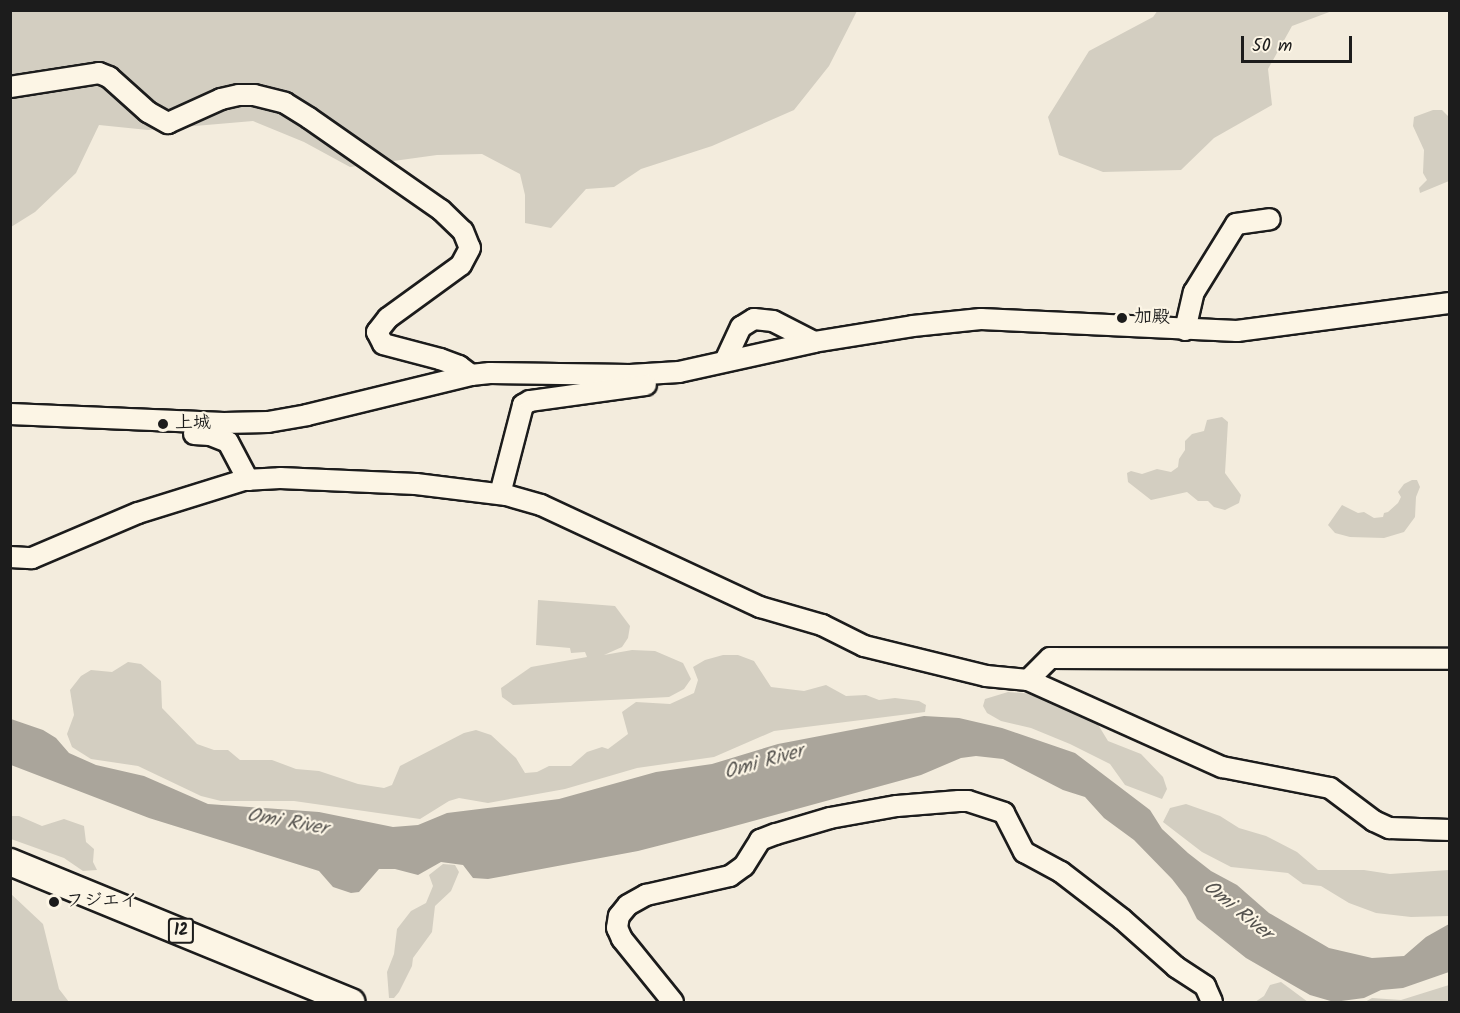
<!DOCTYPE html>
<meta charset="utf-8">
<style>
body{margin:0}
#map{position:relative;width:1460px;height:1013px;overflow:hidden;background:#f3ecdd;font-family:Kalam,"Klee One",sans-serif}
div>[style]{position:absolute}
[style*='--x']{left:calc(var(--x)*1px);top:calc(var(--y)*1px);width:calc(var(--w)*1px);rotate:calc(var(--a)*1deg)}
.green>*{inset:0;background:#d3cec1}
.water>*{inset:0;background:#aaa59b}
.roads{filter:drop-shadow(2px 0 #1c1c1c) drop-shadow(-2px 0 #1c1c1c) drop-shadow(0 2px #1c1c1c) drop-shadow(0 -2px #1c1c1c)}
.minor>*{height:20px;margin:-10px;padding:0 10px;transform-origin:10px;border-radius:10px;background:#fcf5e5}
.major>*{height:26px;margin:-13px;padding:0 13px;transform-origin:13px;border-radius:13px;background:#fcf5e5}
.dots>*{width:16px;height:16px;translate:-50% -50%;box-sizing:border-box;border:3px solid #fcf5e5;border-radius:50%}
span{translate:-50% -50%;white-space:nowrap;text-align:center;line-height:1.15;-webkit-text-stroke:4.5px #fcf5e5;paint-order:stroke}
.shield-label span{padding:2px 4px;background:#fcf5e5;border:2px solid;border-radius:4px;-webkit-text-stroke-width:0}
.shield-label{font-size:16px;color:#1c1c1c;font-weight:700}
.poi-label{font-size:18px;color:#1c1c1c;font-weight:700}
.left{translate:0 -50%;text-align:left}
.water-label{font-size:20px;color:#55534f;font-style:italic}
.frame{position:absolute;inset:0;border:12px solid #1c1c1c;pointer-events:none}
.scale{position:absolute;left:1241px;top:36px;width:111px;height:27px;box-sizing:border-box;border:3px solid #1c1c1c;border-top:0;padding-left:8px;font-size:18px;line-height:21px;white-space:nowrap;color:#1c1c1c;-webkit-text-stroke:4px #fcf5e5;paint-order:stroke}
</style>
<div id="map">
<div class="green">
<div style="clip-path:polygon(1158px 10px,1332px 11px,1292px 26px,1268px 69px,1272px 105px,1214px 138px,1181px 170px,1103px 172px,1059px 155px,1048px 117px,1089px 51px,1153px 17px)"></div>
<div style="clip-path:polygon(11px 11px,857px 11px,829px 66px,794px 110px,712px 146px,641px 169px,614px 187px,586px 189px,551px 228px,525px 223px,525px 195px,520px 174px,482px 154px,437px 155px,350px 167px,304px 142px,253px 121px,148px 130px,99px 125px,76px 173px,35px 212px,11px 227px)"></div>
<div style="clip-path:polygon(1433px 110px,1442px 110px,1449px 117px,1449px 181px,1420px 193px,1419px 188px,1427px 180px,1423px 173px,1424px 150px,1413px 126px,1414px 117px)"></div>
<div style="clip-path:polygon(1222px 417px,1228px 422px,1225px 473px,1241px 495px,1239px 503px,1225px 510px,1214px 507px,1208px 501px,1198px 501px,1187px 492px,1151px 500px,1128px 482px,1127px 473px,1131px 471px,1142px 474px,1157px 469px,1171px 472px,1178px 467px,1179px 459px,1185px 450px,1185px 441px,1192px 434px,1204px 431px,1207px 420px)"></div>
<div style="clip-path:polygon(1412px 480px,1417px 480px,1420px 487px,1416px 497px,1415px 517px,1404px 532px,1384px 538px,1350px 537px,1335px 533px,1328px 525px,1342px 505px,1358px 513px,1364px 512px,1374px 518px,1383px 517px,1384px 513px,1388px 512px,1398px 503px,1401px 497px,1398px 492px,1404px 484px)"></div>
<div style="clip-path:polygon(538px 600px,615px 606px,630px 626px,628px 638px,622px 647px,604px 655px,632px 650px,655px 651px,683px 663px,691px 679px,684px 689px,669px 697px,513px 705px,502px 697px,501px 688px,531px 667px,587px 657px,585px 652px,571px 653px,570px 648px,536px 645px)"></div>
<div style="clip-path:polygon(723px 655px,738px 655px,754px 661px,771px 687px,804px 691px,826px 685px,846px 696px,866px 695px,879px 700px,895px 698px,919px 701px,926px 705px,925px 712px,774px 731px,714px 757px,637px 768px,565px 789px,488px 803px,459px 798px,449px 801px,420px 819px,294px 801px,221px 801px,201px 796px,138px 766px,91px 759px,72px 747px,67px 734px,74px 715px,70px 690px,81px 676px,91px 670px,112px 672px,128px 662px,141px 664px,161px 681px,162px 708px,197px 744px,214px 750px,228px 750px,240px 760px,272px 760px,296px 769px,319px 771px,358px 784px,384px 788px,392px 785px,400px 766px,464px 733px,476px 730px,491px 735px,516px 758px,525px 773px,537px 772px,549px 766px,571px 766px,587px 752px,602px 747px,608px 749px,628px 734px,622px 712px,636px 702px,670px 704px,694px 693px,698px 680px,693px 667px,705px 660px)"></div>
<div style="clip-path:polygon(1008px 692px,1035px 694px,1060px 706px,1094px 718px,1108px 741px,1141px 754px,1163px 777px,1167px 789px,1162px 799px,1125px 785px,1110px 764px,1070px 744px,1031px 728px,1001px 721px,987px 713px,983px 706px,985px 699px)"></div>
<div style="clip-path:polygon(1186px 804px,1220px 816px,1239px 828px,1266px 836px,1297px 852px,1318px 870px,1364px 870px,1390px 874px,1449px 870px,1449px 916px,1411px 917px,1376px 913px,1349px 903px,1321px 886px,1303px 884px,1288px 873px,1231px 867px,1202px 852px,1163px 822px,1170px 808px)"></div>
<div style="clip-path:polygon(11px 816px,19px 816px,42px 826px,64px 819px,84px 826px,86px 842px,94px 849px,93px 862px,97px 870px,83px 871px,64px 858px,11px 839px)"></div>
<div style="clip-path:polygon(443px 864px,455px 865px,459px 872px,451px 891px,435px 906px,432px 932px,413px 958px,412px 966px,399px 992px,394px 998px,389px 998px,387px 972px,394px 954px,397px 929px,411px 911px,426px 903px,433px 886px,429px 875px)"></div>
<div style="clip-path:polygon(11px 894px,43px 924px,59px 989px,69px 1002px,11px 1002px)"></div>
<div style="clip-path:polygon(1281px 982px,1308px 1002px,1255px 1002px,1264px 996px,1270px 985px)"></div>
<div style="clip-path:polygon(1449px 985px,1449px 1002px,1365px 1002px,1372px 998px,1401px 1000px)"></div>
</div>
<div class="water">
<div style="clip-path:polygon(924px 716px,959px 718px,1002px 728px,1075px 753px,1150px 810px,1162px 829px,1188px 853px,1211px 871px,1237px 885px,1269px 913px,1329px 948px,1372px 958px,1404px 956px,1426px 937px,1449px 924px,1449px 972px,1403px 988px,1381px 990px,1364px 998px,1334px 1002px,1310px 995px,1246px 958px,1197px 919px,1186px 897px,1172px 879px,1134px 840px,1104px 818px,1085px 797px,1063px 790px,1003px 759px,976px 756px,961px 758px,921px 775px,720px 830px,638px 851px,488px 879px,473px 878px,463px 865px,441px 862px,418px 875px,395px 869px,379px 869px,359px 892px,351px 893px,333px 887px,319px 871px,149px 818px,11px 765px,11px 719px,43px 730px,56px 738px,69px 753px,96px 765px,144px 776px,208px 804px,319px 812px,393px 827px,418px 825px,447px 813px,559px 799px,656px 772px,712px 764px,778px 744px)"></div>
</div>
<div class="roads">
<div class="minor">
<div style="--x:10;--y:87;--w:90;--a:-8.9"></div>
<div style="--x:99;--y:73;--w:11;--a:22"></div>
<div style="--x:109;--y:77;--w:52;--a:41.9"></div>
<div style="--x:148;--y:112;--w:23;--a:29"></div>
<div style="--x:168;--y:123;--w:58;--a:-24.4"></div>
<div style="--x:221;--y:99;--w:18;--a:-13"></div>
<div style="--x:239;--y:95;--w:15;--a:0"></div>
<div style="--x:254;--y:95;--w:32;--a:14"></div>
<div style="--x:285;--y:103;--w:28;--a:32"></div>
<div style="--x:309;--y:118;--w:161;--a:34.9"></div>
<div style="--x:441;--y:210;--w:30;--a:44"></div>
<div style="--x:463;--y:231;--w:18;--a:68"></div>
<div style="--x:470;--y:248;--w:19;--a:118"></div>
<div style="--x:461;--y:265;--w:90;--a:144"></div>
<div style="--x:388;--y:318;--w:18;--a:128"></div>
<div style="--x:377;--y:332;--w:13;--a:63"></div>
<div style="--x:383;--y:344;--w:59;--a:14.7"></div>
<div style="--x:440;--y:359;--w:20;--a:20"></div>
<div style="--x:459;--y:366;--w:15;--a:37"></div>
<div style="--x:1185;--y:330;--w:39;--a:-77"></div>
<div style="--x:1194;--y:292;--w:80;--a:-58.3"></div>
<div style="--x:1236;--y:224;--w:34;--a:-8"></div>
<div style="--x:725;--y:361;--w:38;--a:-65"></div>
<div style="--x:741;--y:327;--w:15;--a:-32"></div>
<div style="--x:754;--y:319;--w:19;--a:6"></div>
<div style="--x:773;--y:321;--w:46;--a:27.1"></div>
<div style="--x:10;--y:414;--w:214;--a:2.4"></div>
<div style="--x:224;--y:423;--w:44;--a:-1.3"></div>
<div style="--x:268;--y:422;--w:40;--a:-10"></div>
<div style="--x:307;--y:415;--w:169;--a:-13.7"></div>
<div style="--x:471;--y:375;--w:19;--a:-6"></div>
<div style="--x:490;--y:373;--w:140;--a:0.8"></div>
<div style="--x:630;--y:375;--w:49;--a:-3.5"></div>
<div style="--x:679;--y:372;--w:138;--a:-12.5"></div>
<div style="--x:814;--y:342;--w:100;--a:-9.2"></div>
<div style="--x:913;--y:326;--w:68;--a:-5.9"></div>
<div style="--x:981;--y:319;--w:256;--a:2.7"></div>
<div style="--x:1237;--y:331;--w:215;--a:-7.5"></div>
<div style="--x:194;--y:434;--w:16;--a:4"></div>
<div style="--x:210;--y:435;--w:19;--a:21"></div>
<div style="--x:228;--y:442;--w:43;--a:62.2"></div>
<div style="--x:500;--y:494;--w:92;--a:-75.5"></div>
<div style="--x:523;--y:405;--w:8;--a:-30"></div>
<div style="--x:530;--y:401;--w:117;--a:-7.9"></div>
<div style="--x:10;--y:557;--w:22;--a:3"></div>
<div style="--x:32;--y:558;--w:115;--a:-23"></div>
<div style="--x:138;--y:513;--w:111;--a:-17.3"></div>
<div style="--x:244;--y:480;--w:36;--a:-3"></div>
<div style="--x:280;--y:478;--w:136;--a:2.5"></div>
<div style="--x:416;--y:484;--w:91;--a:7"></div>
<div style="--x:506;--y:495;--w:36;--a:16"></div>
<div style="--x:541;--y:505;--w:242;--a:25"></div>
<div style="--x:760;--y:607;--w:65;--a:16.2"></div>
<div style="--x:822;--y:625;--w:47;--a:26.6"></div>
<div style="--x:864;--y:646;--w:126;--a:13.8"></div>
<div style="--x:986;--y:676;--w:42;--a:5.4"></div>
<div style="--x:1028;--y:680;--w:31;--a:-45"></div>
<div style="--x:1050;--y:658;--w:400;--a:0.1"></div>
<div style="--x:1028;--y:680;--w:213;--a:24.2"></div>
<div style="--x:1222;--y:767;--w:110;--a:11"></div>
<div style="--x:1330;--y:788;--w:55;--a:36.9"></div>
<div style="--x:1374;--y:821;--w:17;--a:25"></div>
<div style="--x:1389;--y:828;--w:61;--a:1.9"></div>
<div style="--x:673;--y:1002;--w:81;--a:-129"></div>
<div style="--x:622;--y:939;--w:12;--a:-114"></div>
<div style="--x:617;--y:928;--w:12;--a:-81"></div>
<div style="--x:619;--y:916;--w:14;--a:-51"></div>
<div style="--x:628;--y:905;--w:21;--a:-29"></div>
<div style="--x:646;--y:895;--w:86;--a:-12.7"></div>
<div style="--x:730;--y:876;--w:17;--a:-36"></div>
<div style="--x:744;--y:866;--w:31;--a:-58"></div>
<div style="--x:760;--y:840;--w:17;--a:-21"></div>
<div style="--x:776;--y:834;--w:56;--a:-16.5"></div>
<div style="--x:830;--y:818;--w:68;--a:-10.2"></div>
<div style="--x:897;--y:806;--w:62;--a:-4.6"></div>
<div style="--x:959;--y:801;--w:9;--a:0"></div>
<div style="--x:968;--y:801;--w:38;--a:18"></div>
<div style="--x:1004;--y:813;--w:44;--a:62.9"></div>
<div style="--x:1024;--y:852;--w:42;--a:28.4"></div>
<div style="--x:1061;--y:872;--w:77;--a:37.6"></div>
<div style="--x:1122;--y:919;--w:72;--a:41.6"></div>
<div style="--x:1176;--y:967;--w:35;--a:33"></div>
<div style="--x:1205;--y:986;--w:17;--a:66"></div>
</div>
<div class="major">
<div style="--x:10;--y:862;--w:369;--a:22.3"></div>
</div>
</div>
<div class="dots">
<div style="left:1122px;top:318px;background:#1c1c1c"></div>
<div style="left:163px;top:424px;background:#1c1c1c"></div>
<div style="left:54px;top:902px;background:#1c1c1c"></div>
</div>
<div class="shield-label">
<span style="left:181px;top:931px">12</span>
</div>
<div class="poi-label">
<span class="left" style="left:1134px;top:318px">加殿</span>
<span class="left" style="left:175px;top:424px">上城</span>
<span class="left" style="left:66px;top:902px">フジエイ</span>
</div>
<div class="water-label">
<span style="left:764px;top:763px;rotate:-16deg">Omi River</span>
<span style="left:287px;top:823px;rotate:10deg">Omi River</span>
<span style="left:1237px;top:911px;rotate:39deg">Omi River</span>
</div>
<div class="frame"></div>
<div class="scale">50 m</div>
</div>
